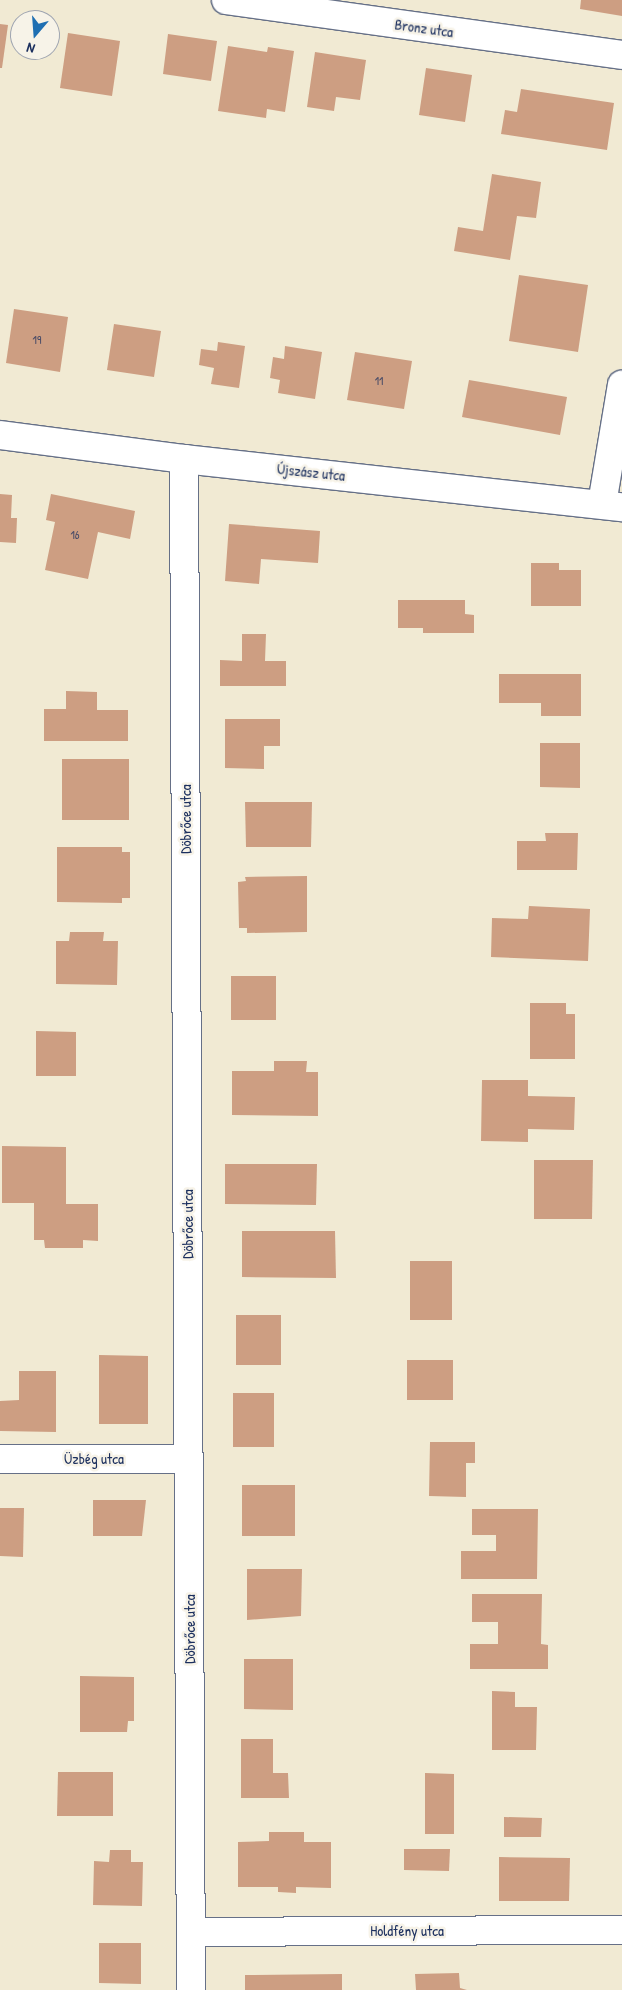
<!DOCTYPE html>
<meta charset="utf-8">
<style>
body{margin:0}
#map{position:relative;width:622px;height:1990px;overflow:hidden;background:#f1ead3;font-family:"Patrick Hand",sans-serif}
div>[style]{position:absolute}
[style*='--x']{left:calc(var(--x)*1px);top:calc(var(--y)*1px);width:calc(var(--w)*1px);rotate:calc(var(--a)*1deg)}
.building>*{inset:0;background:#cd9e82}
.roads{filter:drop-shadow(1px 0 #667087) drop-shadow(-1px 0 #667087) drop-shadow(0 1px #667087) drop-shadow(0 -1px #667087)}
.minor>*{height:28px;margin:-14px;padding:0 14px;transform-origin:14px;border-radius:14px;background:#fff}
span{translate:-50% -50%;white-space:nowrap;text-align:center;line-height:1.15;-webkit-text-stroke:5px #f7f3e8;paint-order:stroke}
.number-label{font-size:12px;color:#484b67}
.number-label span{-webkit-text-stroke-width:0}
.street-label{font-size:15px;color:#1b2f5e}
.north{position:absolute;left:10px;top:10px;width:50px;height:50px;box-sizing:border-box;background:#f7f3e8;border:1px solid #9fa5b1;border-radius:50%;rotate:198deg;font-size:14px;font-weight:700;line-height:20px;text-align:center;color:#1b2f5e}
.north::after{content:'';display:block;margin:auto;width:18px;height:22px;background:#1f6fb2;clip-path:polygon(50% 0,100% 100%,50% 72%,0 100%)}
</style>
<div id="map">
<div class="building">
<div style="clip-path:polygon(581px 0,622px 0,622px 16px,580px 9px)"></div>
<div style="clip-path:polygon(0 24px,8px 25px,2px 68px,0 68px)"></div>
<div style="clip-path:polygon(68px 33px,120px 41px,112px 96px,60px 88px)"></div>
<div style="clip-path:polygon(168px 34px,217px 41px,211px 81px,163px 74px)"></div>
<div style="clip-path:polygon(228px 46px,267px 52px,268px 47px,294px 51px,285px 112px,267px 109px,266px 118px,218px 111px)"></div>
<div style="clip-path:polygon(315px 52px,366px 60px,360px 100px,336px 97px,334px 111px,307px 107px)"></div>
<div style="clip-path:polygon(426px 68px,472px 75px,465px 122px,419px 115px)"></div>
<div style="clip-path:polygon(521px 89px,614px 103px,607px 150px,501px 134px,505px 110px,517px 112px)"></div>
<div style="clip-path:polygon(492px 174px,541px 182px,536px 218px,517px 216px,510px 260px,454px 251px,458px 227px,483px 231px)"></div>
<div style="clip-path:polygon(519px 275px,588px 285px,578px 352px,509px 341px)"></div>
<div style="clip-path:polygon(14px 309px,68px 317px,60px 372px,6px 363px)"></div>
<div style="clip-path:polygon(114px 324px,161px 331px,154px 377px,107px 370px)"></div>
<div style="clip-path:polygon(218px 342px,245px 346px,239px 388px,211px 384px,214px 368px,199px 365px,201px 349px,217px 351px)"></div>
<div style="clip-path:polygon(285px 346px,322px 352px,315px 399px,278px 393px,280px 380px,270px 378px,273px 357px,284px 359px)"></div>
<div style="clip-path:polygon(355px 352px,412px 361px,404px 409px,347px 400px)"></div>
<div style="clip-path:polygon(469px 380px,567px 397px,560px 435px,462px 417px)"></div>
<div style="clip-path:polygon(0 494px,12px 495px,11px 518px,17px 518px,16px 543px,0 542px)"></div>
<div style="clip-path:polygon(51px 494px,135px 511px,130px 539px,98px 532px,88px 579px,45px 570px,55px 522px,46px 520px)"></div>
<div style="clip-path:polygon(229px 524px,320px 531px,318px 563px,261px 559px,259px 584px,225px 581px)"></div>
<div style="clip-path:polygon(531px 563px,559px 563px,559px 570px,581px 570px,581px 606px,531px 606px)"></div>
<div style="clip-path:polygon(398px 600px,465px 600px,465px 614px,474px 615px,474px 633px,423px 633px,423px 628px,398px 628px)"></div>
<div style="clip-path:polygon(242px 634px,266px 634px,265px 661px,286px 661px,286px 686px,220px 686px,220px 660px,242px 661px)"></div>
<div style="clip-path:polygon(499px 674px,581px 674px,581px 716px,541px 716px,541px 703px,499px 703px)"></div>
<div style="clip-path:polygon(66px 691px,97px 692px,97px 710px,128px 710px,128px 741px,44px 741px,44px 709px,66px 709px)"></div>
<div style="clip-path:polygon(225px 719px,280px 719px,280px 746px,264px 746px,264px 769px,225px 768px)"></div>
<div style="clip-path:polygon(540px 743px,580px 743px,580px 788px,540px 787px)"></div>
<div style="clip-path:polygon(62px 759px,129px 759px,129px 820px,62px 820px)"></div>
<div style="clip-path:polygon(245px 802px,312px 802px,311px 847px,246px 847px)"></div>
<div style="clip-path:polygon(545px 833px,578px 833px,577px 870px,517px 870px,517px 841px,546px 841px)"></div>
<div style="clip-path:polygon(57px 847px,122px 847px,122px 852px,130px 852px,130px 898px,122px 898px,122px 903px,57px 902px)"></div>
<div style="clip-path:polygon(307px 876px,307px 932px,247px 933px,247px 928px,239px 928px,238px 882px,246px 881px,245px 877px)"></div>
<div style="clip-path:polygon(529px 906px,590px 909px,588px 961px,491px 957px,492px 918px,528px 919px)"></div>
<div style="clip-path:polygon(70px 932px,104px 932px,103px 941px,118px 941px,117px 985px,56px 984px,56px 941px,69px 941px)"></div>
<div style="clip-path:polygon(231px 976px,276px 976px,276px 1020px,231px 1020px)"></div>
<div style="clip-path:polygon(530px 1003px,566px 1003px,566px 1014px,575px 1014px,575px 1059px,530px 1059px)"></div>
<div style="clip-path:polygon(36px 1031px,76px 1032px,76px 1076px,36px 1076px)"></div>
<div style="clip-path:polygon(274px 1061px,307px 1061px,306px 1072px,318px 1072px,318px 1116px,232px 1115px,232px 1071px,274px 1071px)"></div>
<div style="clip-path:polygon(482px 1080px,528px 1080px,528px 1096px,575px 1097px,574px 1130px,528px 1129px,528px 1142px,481px 1141px)"></div>
<div style="clip-path:polygon(2px 1146px,66px 1147px,66px 1204px,98px 1204px,98px 1241px,83px 1240px,83px 1248px,45px 1248px,44px 1240px,34px 1240px,34px 1203px,2px 1203px)"></div>
<div style="clip-path:polygon(534px 1160px,593px 1160px,592px 1219px,534px 1219px)"></div>
<div style="clip-path:polygon(225px 1164px,317px 1164px,316px 1205px,225px 1204px)"></div>
<div style="clip-path:polygon(242px 1231px,335px 1231px,336px 1278px,242px 1277px)"></div>
<div style="clip-path:polygon(410px 1261px,452px 1261px,452px 1320px,410px 1320px)"></div>
<div style="clip-path:polygon(236px 1315px,281px 1315px,281px 1365px,236px 1365px)"></div>
<div style="clip-path:polygon(99px 1355px,148px 1356px,148px 1424px,99px 1424px)"></div>
<div style="clip-path:polygon(407px 1360px,453px 1360px,453px 1400px,407px 1400px)"></div>
<div style="clip-path:polygon(19px 1371px,56px 1371px,56px 1432px,0 1431px,0 1401px,19px 1400px)"></div>
<div style="clip-path:polygon(233px 1393px,274px 1393px,274px 1447px,233px 1447px)"></div>
<div style="clip-path:polygon(430px 1442px,475px 1442px,475px 1463px,466px 1463px,466px 1497px,429px 1496px)"></div>
<div style="clip-path:polygon(242px 1485px,295px 1485px,295px 1536px,242px 1536px)"></div>
<div style="clip-path:polygon(93px 1500px,146px 1500px,142px 1536px,93px 1536px)"></div>
<div style="clip-path:polygon(0 1508px,24px 1508px,23px 1557px,0 1556px)"></div>
<div style="clip-path:polygon(472px 1509px,538px 1509px,537px 1579px,461px 1579px,461px 1551px,496px 1551px,496px 1535px,472px 1535px)"></div>
<div style="clip-path:polygon(247px 1569px,302px 1569px,301px 1616px,247px 1620px)"></div>
<div style="clip-path:polygon(472px 1594px,542px 1594px,541px 1644px,548px 1645px,548px 1669px,470px 1669px,470px 1644px,498px 1644px,498px 1622px,472px 1622px)"></div>
<div style="clip-path:polygon(244px 1659px,293px 1659px,293px 1710px,244px 1709px)"></div>
<div style="clip-path:polygon(80px 1676px,134px 1677px,134px 1721px,128px 1721px,127px 1732px,80px 1732px)"></div>
<div style="clip-path:polygon(492px 1691px,515px 1692px,515px 1707px,537px 1707px,536px 1750px,492px 1750px)"></div>
<div style="clip-path:polygon(241px 1739px,273px 1739px,273px 1773px,288px 1773px,289px 1798px,241px 1798px)"></div>
<div style="clip-path:polygon(58px 1772px,113px 1772px,113px 1816px,57px 1816px)"></div>
<div style="clip-path:polygon(425px 1773px,454px 1774px,454px 1834px,425px 1834px)"></div>
<div style="clip-path:polygon(504px 1817px,542px 1818px,541px 1837px,504px 1837px)"></div>
<div style="clip-path:polygon(269px 1832px,304px 1832px,304px 1842px,331px 1842px,331px 1888px,296px 1887px,296px 1893px,278px 1892px,278px 1887px,238px 1887px,238px 1842px,269px 1841px)"></div>
<div style="clip-path:polygon(404px 1849px,450px 1849px,449px 1871px,404px 1870px)"></div>
<div style="clip-path:polygon(110px 1850px,131px 1850px,131px 1862px,143px 1862px,142px 1906px,93px 1905px,94px 1861px,109px 1862px)"></div>
<div style="clip-path:polygon(499px 1857px,570px 1858px,569px 1901px,499px 1901px)"></div>
<div style="clip-path:polygon(99px 1943px,141px 1943px,141px 1984px,99px 1983px)"></div>
<div style="clip-path:polygon(459px 1973px,460px 1988px,467px 1990px,416px 1990px,415px 1974px)"></div>
<div style="clip-path:polygon(342px 1974px,342px 1990px,245px 1990px,245px 1975px)"></div>
</div>
<div class="roads">
<div class="minor">
<div style="--x:226;--y:0;--w:400;--a:7.9"></div>
<div style="--x:0;--y:435;--w:186;--a:7.4"></div>
<div style="--x:184;--y:459;--w:441;--a:6.3"></div>
<div style="--x:184;--y:459;--w:1531;--a:89.74"></div>
<div style="--x:602;--y:504;--w:121;--a:-80.5"></div>
<div style="--x:0;--y:1459;--w:189;--a:0"></div>
<div style="--x:191;--y:1932;--w:431;--a:-0.3"></div>
</div>
</div>
<div class="number-label">
<span style="left:37px;top:340px">19</span>
<span style="left:379px;top:381px">11</span>
<span style="left:75px;top:535px">16</span>
</div>
<div class="street-label">
<span style="left:424px;top:28px;rotate:8deg">Bronz utca</span>
<span style="left:311px;top:472px;rotate:6deg">Újszász utca</span>
<span style="left:186px;top:819px;rotate:-90deg">Döbrőce utca</span>
<span style="left:188px;top:1224px;rotate:-90deg">Döbrőce utca</span>
<span style="left:94px;top:1459px">Üzbég utca</span>
<span style="left:190px;top:1629px;rotate:-90deg">Döbrőce utca</span>
<span style="left:407px;top:1931px">Holdfény utca</span>
</div>
<div class="north">N</div>
</div>
